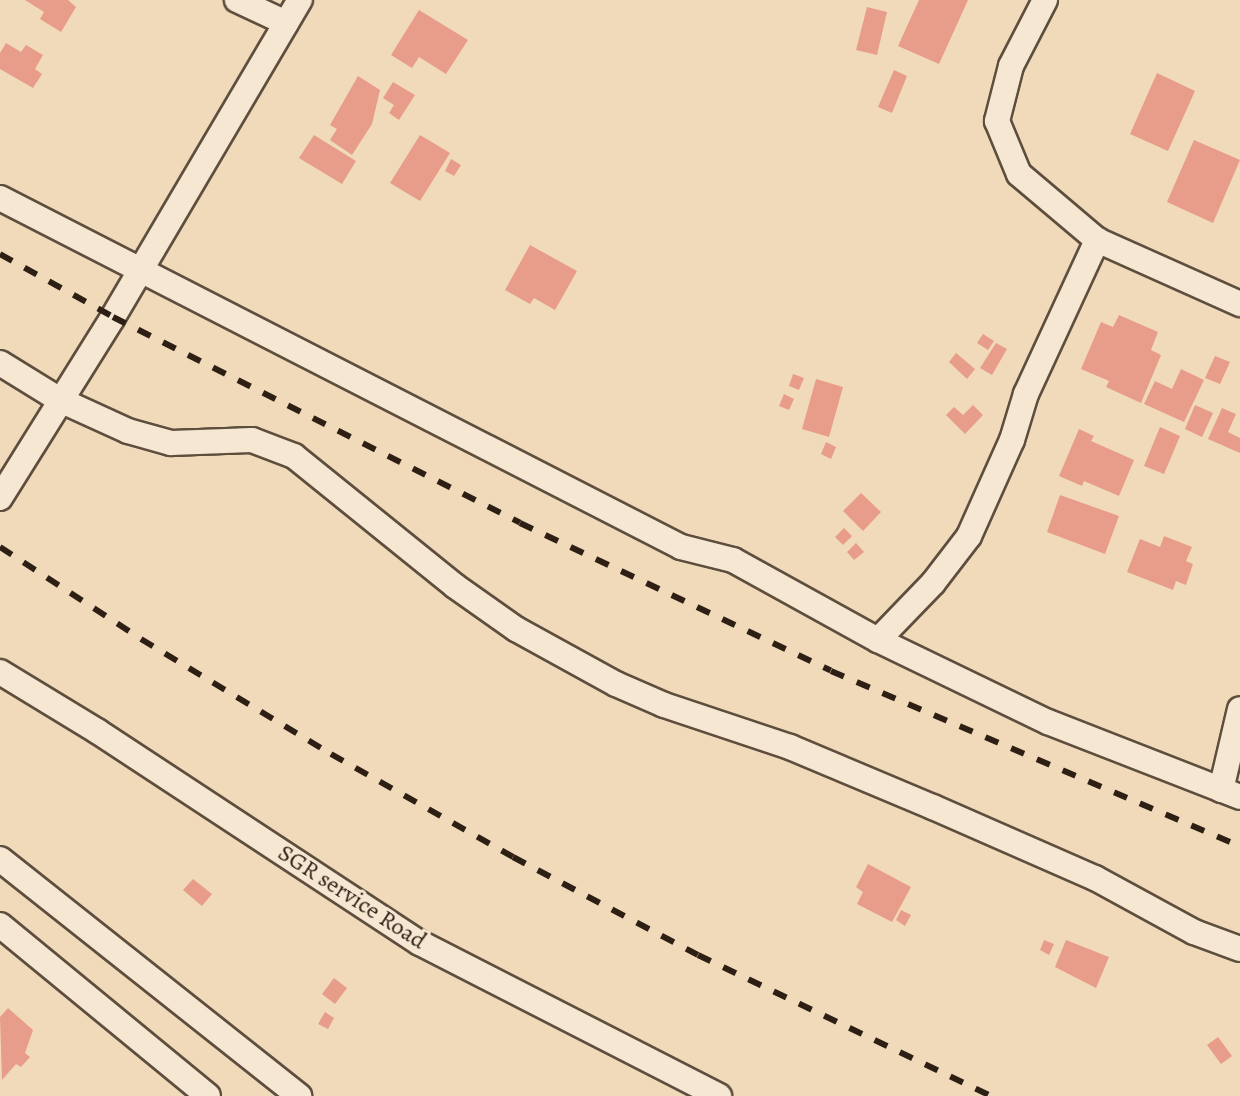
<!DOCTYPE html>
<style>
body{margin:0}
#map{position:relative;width:1240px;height:1096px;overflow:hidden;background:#f1daba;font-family:Alegreya,serif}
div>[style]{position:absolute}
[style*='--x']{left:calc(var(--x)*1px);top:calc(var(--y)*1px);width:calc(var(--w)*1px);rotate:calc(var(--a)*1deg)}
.building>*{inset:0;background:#e79d89}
.roads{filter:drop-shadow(2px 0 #5e4e3e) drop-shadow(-2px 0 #5e4e3e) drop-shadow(0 2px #5e4e3e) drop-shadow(0 -2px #5e4e3e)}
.street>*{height:24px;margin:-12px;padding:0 12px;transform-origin:12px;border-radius:12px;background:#f6e7d2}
.rail>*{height:6px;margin-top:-3px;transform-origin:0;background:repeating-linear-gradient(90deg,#2d1f14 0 14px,transparent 0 28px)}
span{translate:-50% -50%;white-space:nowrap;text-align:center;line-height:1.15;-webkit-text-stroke:6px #f6e7d2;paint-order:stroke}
.street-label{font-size:24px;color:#2d1f14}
</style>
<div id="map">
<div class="building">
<div style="clip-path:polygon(25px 0,68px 0,76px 7px,61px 32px,40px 19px,44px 12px)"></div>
<div style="clip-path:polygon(919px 0,968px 0,939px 64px,898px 46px)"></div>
<div style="clip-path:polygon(867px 7px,887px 12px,877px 55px,856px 50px)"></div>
<div style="clip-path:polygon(419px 10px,468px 40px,446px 74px,419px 57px,412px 68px,391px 55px)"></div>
<div style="clip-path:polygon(6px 43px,21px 52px,26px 45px,43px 55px,35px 69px,42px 74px,33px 88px,0 69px,0 53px)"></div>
<div style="clip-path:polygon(894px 70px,907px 76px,892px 113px,878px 107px)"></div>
<div style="clip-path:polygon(1157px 73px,1195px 91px,1168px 151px,1130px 134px)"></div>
<div style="clip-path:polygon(358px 76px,380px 90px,372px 124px,352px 155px,330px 140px,337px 129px,330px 125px)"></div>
<div style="clip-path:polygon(393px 82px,415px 95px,399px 120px,389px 113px,394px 105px,383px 98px)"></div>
<div style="clip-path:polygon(314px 135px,356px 161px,342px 184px,299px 158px)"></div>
<div style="clip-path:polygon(420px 135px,450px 153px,420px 201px,390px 183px)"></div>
<div style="clip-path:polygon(1194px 140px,1240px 160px,1213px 223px,1167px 202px)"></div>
<div style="clip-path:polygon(451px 159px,461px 165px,454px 176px,445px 171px)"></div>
<div style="clip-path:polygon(530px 245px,577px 271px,555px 310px,534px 298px,530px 304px,505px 290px)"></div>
<div style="clip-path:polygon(1119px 315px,1158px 332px,1151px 350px,1161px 355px,1141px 403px,1106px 387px,1109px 381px,1081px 369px,1101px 322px,1113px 327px)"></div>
<div style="clip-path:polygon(983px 334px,994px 341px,988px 350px,977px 343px)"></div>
<div style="clip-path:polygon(996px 343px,1007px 349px,992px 375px,980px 368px)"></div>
<div style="clip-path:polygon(956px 353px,975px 369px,967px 379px,949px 362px)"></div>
<div style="clip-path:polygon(1215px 356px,1230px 362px,1220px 384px,1205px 378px)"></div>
<div style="clip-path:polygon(1181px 369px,1204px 380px,1184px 422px,1144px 404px,1155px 381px,1172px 389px)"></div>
<div style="clip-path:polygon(793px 374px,804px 378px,799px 390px,789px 386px)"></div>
<div style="clip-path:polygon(816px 379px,843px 387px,829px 437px,802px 429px)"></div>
<div style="clip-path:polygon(784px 394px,794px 399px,789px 410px,779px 406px)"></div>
<div style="clip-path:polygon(973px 405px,983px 415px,965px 434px,946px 415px,954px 407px,963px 415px)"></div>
<div style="clip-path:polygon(1195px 405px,1213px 413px,1202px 437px,1185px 429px)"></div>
<div style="clip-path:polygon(1222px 408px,1236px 414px,1228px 432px,1240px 438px,1240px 453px,1208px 439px)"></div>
<div style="clip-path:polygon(1160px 427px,1180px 436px,1164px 474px,1144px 466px)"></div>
<div style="clip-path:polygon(1079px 429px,1094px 436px,1091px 441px,1134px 460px,1119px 496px,1084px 481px,1082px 486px,1059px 476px)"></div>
<div style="clip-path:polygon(826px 442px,836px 447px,831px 459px,821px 454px)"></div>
<div style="clip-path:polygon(861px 493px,881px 512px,863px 531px,843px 511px)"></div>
<div style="clip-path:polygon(1060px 495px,1119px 516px,1105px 554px,1047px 532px)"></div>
<div style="clip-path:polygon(844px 528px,852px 536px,843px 545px,835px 537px)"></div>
<div style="clip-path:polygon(1164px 536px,1192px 547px,1186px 561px,1193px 564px,1186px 585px,1176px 581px,1173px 590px,1127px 572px,1140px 539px,1160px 547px)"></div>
<div style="clip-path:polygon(856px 543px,864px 552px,854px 560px,847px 552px)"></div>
<div style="clip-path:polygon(868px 864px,911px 887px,892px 922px,857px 904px,863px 892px,856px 887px)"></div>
<div style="clip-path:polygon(193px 879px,212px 894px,202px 906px,183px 890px)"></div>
<div style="clip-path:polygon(901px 910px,911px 915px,905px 926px,896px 920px)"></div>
<div style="clip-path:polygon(1044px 940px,1054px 944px,1049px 955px,1040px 950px)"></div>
<div style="clip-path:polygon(1066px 940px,1109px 957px,1096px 988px,1055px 967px)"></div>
<div style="clip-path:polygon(334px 978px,347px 988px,335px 1004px,322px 994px)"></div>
<div style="clip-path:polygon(8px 1008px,33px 1030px,25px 1053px,30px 1057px,21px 1067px,16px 1064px,2px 1080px,0 1017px)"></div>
<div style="clip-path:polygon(325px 1012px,334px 1018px,328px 1029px,318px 1024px)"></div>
<div style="clip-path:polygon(1218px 1037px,1232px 1056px,1221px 1064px,1207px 1045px)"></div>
</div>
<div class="roads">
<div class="street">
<div style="--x:237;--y:0;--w:54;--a:25.1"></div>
<div style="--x:1045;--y:0;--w:74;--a:117.3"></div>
<div style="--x:1011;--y:66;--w:57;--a:104.3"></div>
<div style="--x:997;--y:121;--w:57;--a:67.5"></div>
<div style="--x:1019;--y:174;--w:102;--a:40.2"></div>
<div style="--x:1097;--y:240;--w:157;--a:24.1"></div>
<div style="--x:0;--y:198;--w:765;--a:27.13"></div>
<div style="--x:681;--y:547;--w:54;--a:14"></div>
<div style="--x:733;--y:560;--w:166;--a:28.9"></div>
<div style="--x:878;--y:640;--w:189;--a:25.8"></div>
<div style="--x:1048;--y:722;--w:206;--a:21.3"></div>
<div style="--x:0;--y:363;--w:70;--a:31.7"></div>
<div style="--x:60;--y:400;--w:75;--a:24.5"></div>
<div style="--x:128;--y:431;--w:45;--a:15.6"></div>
<div style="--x:171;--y:443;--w:81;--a:-2.1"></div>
<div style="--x:252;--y:440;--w:45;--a:20.9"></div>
<div style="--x:294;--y:456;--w:207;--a:38.9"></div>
<div style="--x:455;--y:586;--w:75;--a:35.2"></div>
<div style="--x:516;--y:629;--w:114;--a:28.8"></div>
<div style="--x:616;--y:684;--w:52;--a:23.6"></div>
<div style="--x:664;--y:705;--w:133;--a:18.4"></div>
<div style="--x:790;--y:747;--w:155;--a:22.8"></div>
<div style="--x:933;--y:807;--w:177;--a:23.7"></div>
<div style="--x:1095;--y:878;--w:113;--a:28.6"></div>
<div style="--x:1194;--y:932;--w:49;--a:20.3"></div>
<div style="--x:0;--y:498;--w:213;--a:-58"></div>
<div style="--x:113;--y:317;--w:368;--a:-59.5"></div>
<div style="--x:878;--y:640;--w:79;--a:-46"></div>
<div style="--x:933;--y:583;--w:59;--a:-52.5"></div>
<div style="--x:969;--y:536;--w:105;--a:-65.9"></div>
<div style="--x:1012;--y:440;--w:48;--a:-73.1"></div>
<div style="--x:1026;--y:394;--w:170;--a:-65.2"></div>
<div style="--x:0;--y:672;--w:114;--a:31.3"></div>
<div style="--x:97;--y:731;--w:386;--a:33.3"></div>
<div style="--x:420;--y:943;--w:336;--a:27.1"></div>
<div style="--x:1221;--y:790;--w:83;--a:-76.8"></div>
<div style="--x:0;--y:859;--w:382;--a:38.4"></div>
<div style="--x:0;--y:925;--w:269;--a:39.4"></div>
</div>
</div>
<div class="rail">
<div style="--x:0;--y:254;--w:129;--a:29.1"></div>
<div style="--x:113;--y:317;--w:456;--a:26.8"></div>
<div style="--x:520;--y:523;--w:344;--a:25.4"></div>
<div style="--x:831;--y:671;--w:445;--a:23.2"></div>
<div style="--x:0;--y:547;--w:168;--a:33.1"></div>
<div style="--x:141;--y:639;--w:222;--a:31.2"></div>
<div style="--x:331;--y:754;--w:209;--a:29.5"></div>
<div style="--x:513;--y:857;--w:209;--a:27.9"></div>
<div style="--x:698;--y:955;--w:325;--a:25.7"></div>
</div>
<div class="street-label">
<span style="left:352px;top:897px;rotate:33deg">SGR service Road</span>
</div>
</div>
